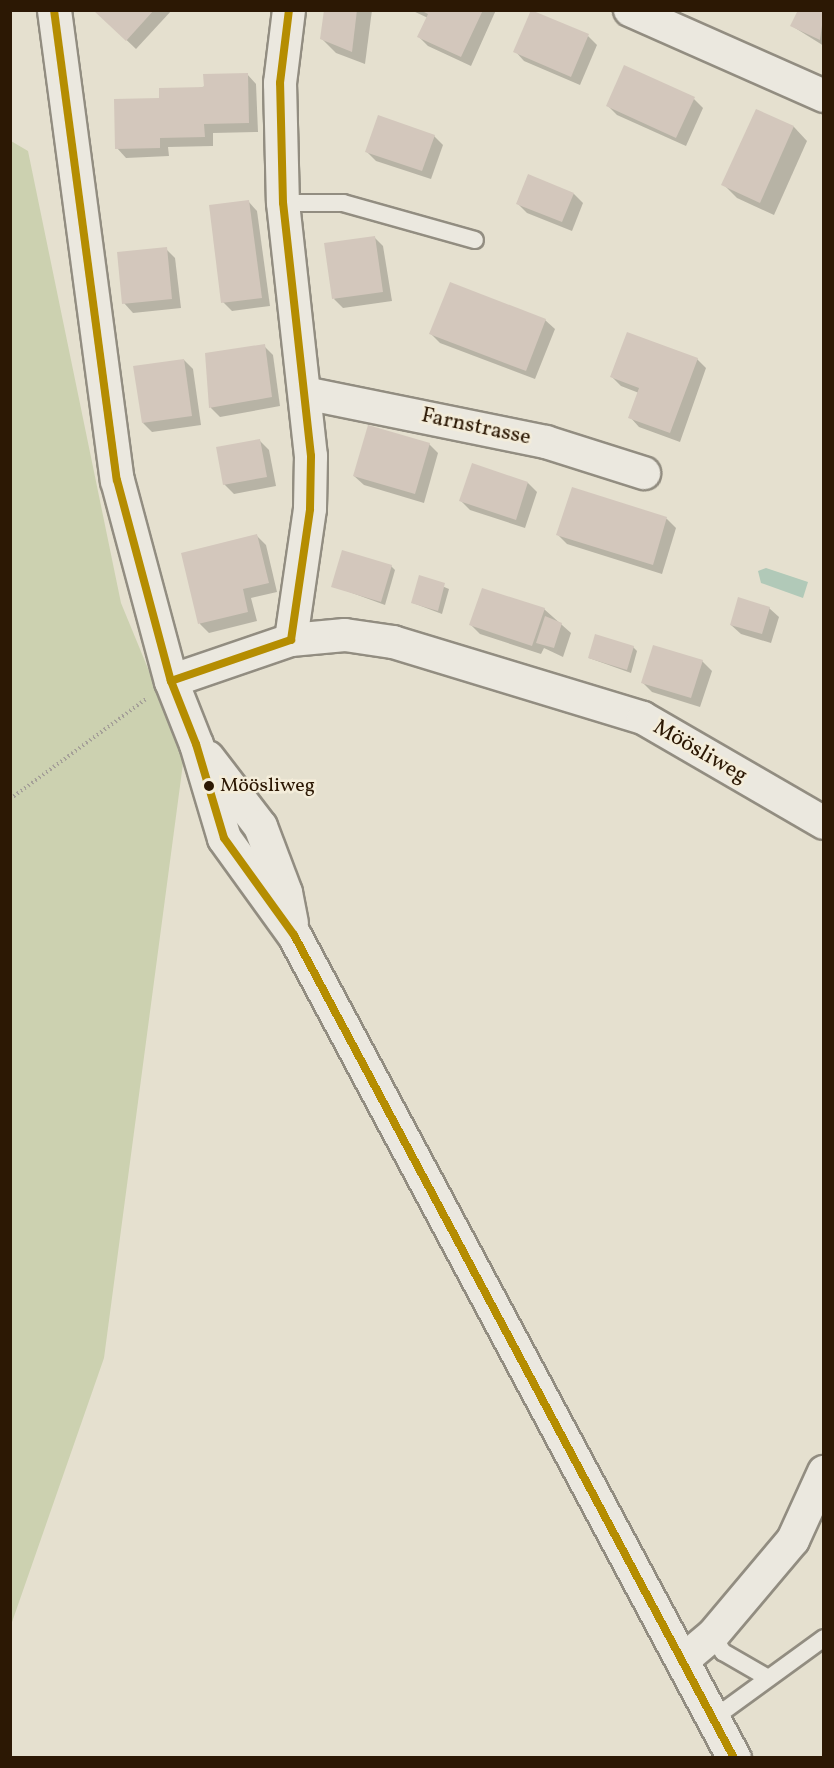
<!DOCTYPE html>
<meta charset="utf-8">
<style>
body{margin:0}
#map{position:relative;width:834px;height:1768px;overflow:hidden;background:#e5e0cf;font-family:Vollkorn,serif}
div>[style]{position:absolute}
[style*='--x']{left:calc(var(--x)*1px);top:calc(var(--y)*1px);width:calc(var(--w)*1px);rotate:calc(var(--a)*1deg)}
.green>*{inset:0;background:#ccd1b0}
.water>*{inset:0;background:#b1c9b8}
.shadow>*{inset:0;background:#0003}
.building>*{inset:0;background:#d3c7bc}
.path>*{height:4px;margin-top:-2px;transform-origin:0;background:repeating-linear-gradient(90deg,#a5a098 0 1.5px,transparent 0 4.5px)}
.roads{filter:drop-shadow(2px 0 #928d81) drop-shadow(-2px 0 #928d81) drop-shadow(0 2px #928d81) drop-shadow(0 -2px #928d81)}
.lane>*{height:16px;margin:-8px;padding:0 8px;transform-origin:8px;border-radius:8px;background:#ebe8df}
.street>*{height:32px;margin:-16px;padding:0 16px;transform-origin:16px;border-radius:16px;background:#ebe8df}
.secondary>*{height:33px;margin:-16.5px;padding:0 16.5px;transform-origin:16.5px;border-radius:16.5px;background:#ebe8df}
.bus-1>*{height:8px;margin:-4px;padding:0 4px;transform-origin:4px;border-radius:4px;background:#b58d01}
.dots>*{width:16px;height:16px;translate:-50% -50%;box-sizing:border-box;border:3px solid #f4edda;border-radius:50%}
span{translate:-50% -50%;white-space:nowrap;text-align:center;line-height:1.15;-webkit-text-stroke:5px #f4edda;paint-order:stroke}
.bus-label{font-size:20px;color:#2c1804}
.left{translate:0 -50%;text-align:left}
.street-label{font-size:22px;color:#2c1804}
.frame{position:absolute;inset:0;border:12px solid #2c1804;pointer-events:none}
</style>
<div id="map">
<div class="green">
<div style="clip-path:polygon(11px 141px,28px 151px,121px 603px,184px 756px,104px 1358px,11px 1625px)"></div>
</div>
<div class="water">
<div style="clip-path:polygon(766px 568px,808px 582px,803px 598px,761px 583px,758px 571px)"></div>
</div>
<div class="shadow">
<div style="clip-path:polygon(95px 10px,172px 10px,136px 49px)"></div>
<div style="clip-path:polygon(326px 10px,372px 10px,365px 64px,336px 53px,322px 39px)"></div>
<div style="clip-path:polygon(411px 10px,496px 10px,471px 66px,428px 46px,419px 37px,428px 18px)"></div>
<div style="clip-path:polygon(824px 10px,824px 46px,792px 26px)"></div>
<div style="clip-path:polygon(588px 36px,597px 45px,580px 85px,524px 61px,515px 51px)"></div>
<div style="clip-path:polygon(247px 74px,256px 84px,258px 132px,213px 133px,213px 146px,168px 147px,169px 156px,126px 158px,117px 148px,161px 99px)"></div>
<div style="clip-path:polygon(694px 99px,703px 108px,686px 146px,617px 115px,608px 106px)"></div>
<div style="clip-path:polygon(756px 111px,794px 127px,807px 141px,774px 215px,737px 198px,723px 184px)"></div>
<div style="clip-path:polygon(434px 136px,443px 145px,431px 179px,376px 161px,367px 152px)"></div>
<div style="clip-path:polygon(574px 194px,583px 203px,572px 231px,527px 213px,518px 204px)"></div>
<div style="clip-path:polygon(248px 201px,257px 211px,270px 306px,232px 311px,223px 302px)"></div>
<div style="clip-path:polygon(374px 237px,383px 246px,392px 301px,343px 308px,334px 299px)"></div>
<div style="clip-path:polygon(166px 249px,175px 258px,181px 308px,133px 313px,124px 303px)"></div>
<div style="clip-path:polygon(545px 320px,555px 329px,535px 379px,440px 343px,431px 334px)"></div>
<div style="clip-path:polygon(264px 346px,273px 355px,280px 406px,220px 417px,211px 408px,206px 355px)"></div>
<div style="clip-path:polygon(697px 359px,706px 368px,680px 442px,639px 427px,630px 417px,639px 393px,621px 386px,612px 377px)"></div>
<div style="clip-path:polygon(184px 360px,193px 369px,201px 425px,152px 432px,143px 423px)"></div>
<div style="clip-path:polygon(260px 441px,269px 450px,276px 486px,234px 494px,224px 484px)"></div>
<div style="clip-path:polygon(429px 444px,438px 453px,424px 503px,364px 485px,354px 476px)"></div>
<div style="clip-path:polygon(528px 483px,537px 492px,525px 528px,470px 510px,461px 501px)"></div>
<div style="clip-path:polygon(573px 489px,667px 519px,676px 528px,662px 574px,567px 544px,558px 535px)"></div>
<div style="clip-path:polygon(257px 536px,266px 545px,277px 592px,251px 598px,257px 621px,209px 633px,200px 624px,183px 554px)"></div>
<div style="clip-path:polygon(391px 566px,395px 570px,385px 605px,333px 586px)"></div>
<div style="clip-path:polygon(420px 577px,449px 589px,442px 614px,413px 603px)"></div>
<div style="clip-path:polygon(769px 608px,779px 617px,771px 643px,741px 634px,731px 625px)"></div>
<div style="clip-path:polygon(544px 609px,571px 633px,563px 657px,544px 648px,541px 654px,480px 634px,471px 625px)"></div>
<div style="clip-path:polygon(633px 647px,637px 651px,631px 673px,589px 658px)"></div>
<div style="clip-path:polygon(702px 661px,712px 671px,700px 707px,652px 692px,643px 683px)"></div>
</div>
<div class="building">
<div style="clip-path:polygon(93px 10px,154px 10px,126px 41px)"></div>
<div style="clip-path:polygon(324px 10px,357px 10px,352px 52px,320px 39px)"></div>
<div style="clip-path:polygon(420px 10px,483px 10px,461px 57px,417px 37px,428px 14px)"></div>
<div style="clip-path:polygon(531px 10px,589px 34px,571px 77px,513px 52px)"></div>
<div style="clip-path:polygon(798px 10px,824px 10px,820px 40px,790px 26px)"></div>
<div style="clip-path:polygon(624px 65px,695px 97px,676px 138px,606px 106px)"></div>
<div style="clip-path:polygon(248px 73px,249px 123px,204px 124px,205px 137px,160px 138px,160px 148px,115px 149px,114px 99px,159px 98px,159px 88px,204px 87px,203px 74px)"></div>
<div style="clip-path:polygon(756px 109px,794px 126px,760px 203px,721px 185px)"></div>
<div style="clip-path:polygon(378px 115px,435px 135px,422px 171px,365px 152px)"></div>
<div style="clip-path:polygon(528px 174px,574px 193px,562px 222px,516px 204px)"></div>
<div style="clip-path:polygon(249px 200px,262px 298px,221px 303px,209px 205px)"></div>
<div style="clip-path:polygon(375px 236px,383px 292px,332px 299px,324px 243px)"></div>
<div style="clip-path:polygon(167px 247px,172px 299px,122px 304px,117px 252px)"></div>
<div style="clip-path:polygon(450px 282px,546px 319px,526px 371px,429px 334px)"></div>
<div style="clip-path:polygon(627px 332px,698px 358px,670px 433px,628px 418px,639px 388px,610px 377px)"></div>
<div style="clip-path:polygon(265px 344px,272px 397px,209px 408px,205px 353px)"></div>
<div style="clip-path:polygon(184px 359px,192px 416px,142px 423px,133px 366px)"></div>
<div style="clip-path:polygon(368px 425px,430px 443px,415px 494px,353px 476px)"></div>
<div style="clip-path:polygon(260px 439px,267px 477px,223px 485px,216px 447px)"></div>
<div style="clip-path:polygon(472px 463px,528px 482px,516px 520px,459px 501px)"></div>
<div style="clip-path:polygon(572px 487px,667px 517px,653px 565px,556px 535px)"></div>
<div style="clip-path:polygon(257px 534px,269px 583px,243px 589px,248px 612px,198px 624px,181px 553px)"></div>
<div style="clip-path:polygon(342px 550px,392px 565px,381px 602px,331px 587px)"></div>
<div style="clip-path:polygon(419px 575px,445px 583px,438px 611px,411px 603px)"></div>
<div style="clip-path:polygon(482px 588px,545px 608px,532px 646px,469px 625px)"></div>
<div style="clip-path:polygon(738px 597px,770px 607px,762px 634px,730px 625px)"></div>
<div style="clip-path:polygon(545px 616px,562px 623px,554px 648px,536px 643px)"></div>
<div style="clip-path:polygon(595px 634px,634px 646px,627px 670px,588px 658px)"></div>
<div style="clip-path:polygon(653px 645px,703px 660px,691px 698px,641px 683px)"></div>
</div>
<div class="path">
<div style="--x:10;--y:799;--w:169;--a:-36.3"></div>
</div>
<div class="roads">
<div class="lane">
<div style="--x:283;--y:203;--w:60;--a:0"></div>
<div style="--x:343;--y:203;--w:137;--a:15.7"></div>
<div style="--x:713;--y:1635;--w:20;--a:60"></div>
<div style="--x:723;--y:1652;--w:52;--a:30"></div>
<div style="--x:714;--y:1718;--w:136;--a:-36"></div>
</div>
<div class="street">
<div style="--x:289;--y:10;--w:74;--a:97"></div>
<div style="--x:280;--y:83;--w:120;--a:88.6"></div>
<div style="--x:283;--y:203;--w:255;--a:83.7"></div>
<div style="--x:311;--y:456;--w:53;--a:91.1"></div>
<div style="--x:310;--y:509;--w:132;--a:98.3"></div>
<div style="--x:630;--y:10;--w:212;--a:23.9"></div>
<div style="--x:305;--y:393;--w:246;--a:11.5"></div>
<div style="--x:546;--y:442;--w:103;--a:17.6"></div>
<div style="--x:171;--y:681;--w:127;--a:-18.9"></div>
<div style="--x:291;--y:640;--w:54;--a:-5.3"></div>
<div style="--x:345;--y:635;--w:49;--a:8.3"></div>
<div style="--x:393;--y:642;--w:261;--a:16.9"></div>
<div style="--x:643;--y:718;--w:209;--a:30.1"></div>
<div style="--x:682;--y:1661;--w:40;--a:-40"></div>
<div style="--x:713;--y:1635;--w:124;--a:-49.9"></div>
<div style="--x:793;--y:1540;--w:75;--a:-65.5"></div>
</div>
<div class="secondary">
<div style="--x:54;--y:10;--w:474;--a:82.4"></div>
<div style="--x:117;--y:480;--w:208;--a:75"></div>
<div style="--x:171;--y:681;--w:68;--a:68.4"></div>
<div style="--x:196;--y:744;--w:98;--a:73.4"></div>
<div style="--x:224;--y:838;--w:120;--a:54.2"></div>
<div style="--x:294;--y:935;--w:933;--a:61.87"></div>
<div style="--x:207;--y:757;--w:87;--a:52.5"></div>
<div style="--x:260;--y:826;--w:71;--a:69.3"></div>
<div style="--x:285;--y:892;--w:31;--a:79"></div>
</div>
</div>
<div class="bus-1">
<div style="--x:54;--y:10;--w:474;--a:82.4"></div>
<div style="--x:117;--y:480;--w:208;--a:75"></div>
<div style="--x:171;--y:681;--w:68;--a:68.4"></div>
<div style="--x:196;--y:744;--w:98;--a:73.4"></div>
<div style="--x:224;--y:838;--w:120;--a:54.2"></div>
<div style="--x:294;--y:935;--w:933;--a:61.87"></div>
<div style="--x:171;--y:681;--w:127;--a:-18.9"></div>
<div style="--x:291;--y:640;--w:132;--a:-81.7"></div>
<div style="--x:310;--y:509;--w:53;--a:-88.9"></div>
<div style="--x:311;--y:456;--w:255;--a:-96.3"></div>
<div style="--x:283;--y:203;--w:120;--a:-91.4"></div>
<div style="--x:280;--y:83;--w:74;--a:-83"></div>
</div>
<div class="dots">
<div style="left:209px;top:786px;background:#2c1804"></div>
</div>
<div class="bus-label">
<span class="left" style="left:220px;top:786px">Möösliweg</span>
</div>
<div class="street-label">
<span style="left:476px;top:427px;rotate:12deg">Farnstrasse</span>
<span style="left:700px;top:752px;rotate:30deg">Möösliweg</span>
</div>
<div class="frame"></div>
</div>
